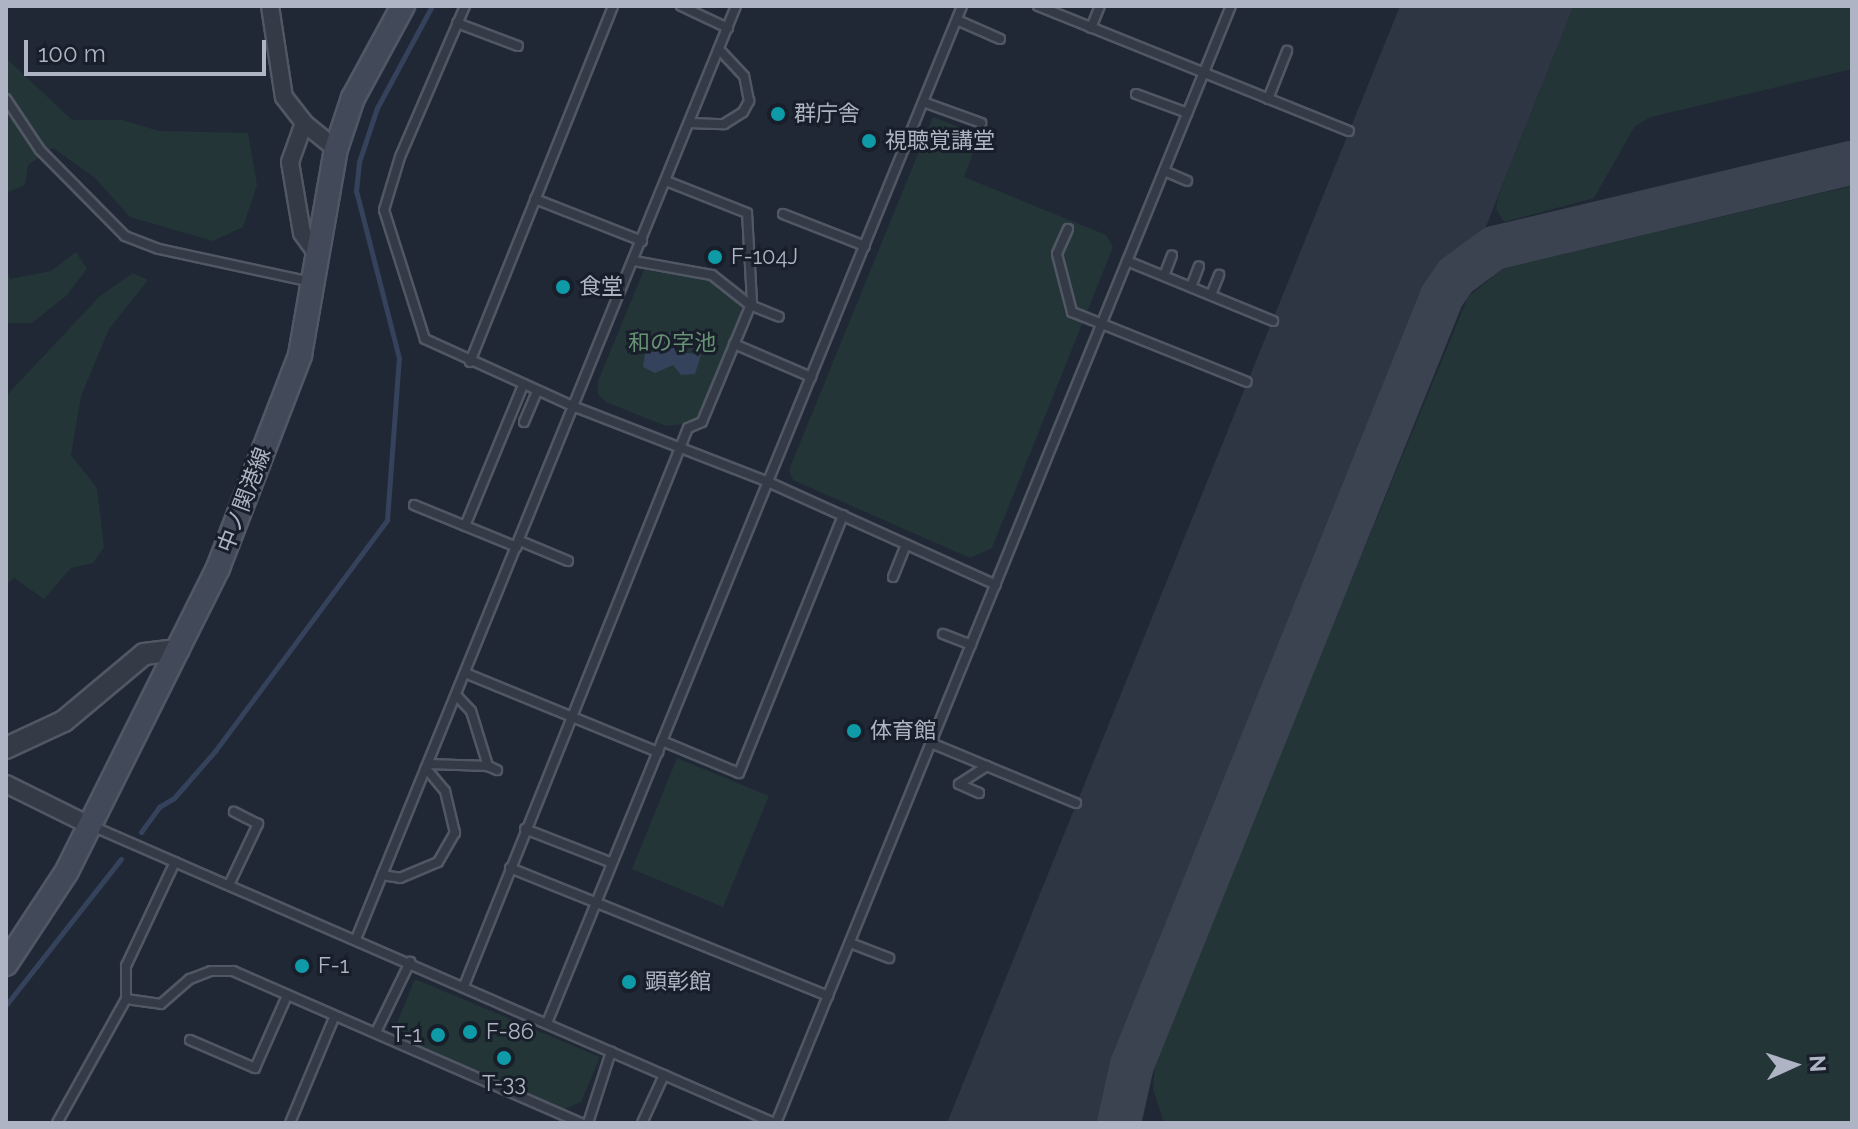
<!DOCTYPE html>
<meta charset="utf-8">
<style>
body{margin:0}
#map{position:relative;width:1858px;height:1129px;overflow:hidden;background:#202835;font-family:Raleway,"Noto Sans JP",sans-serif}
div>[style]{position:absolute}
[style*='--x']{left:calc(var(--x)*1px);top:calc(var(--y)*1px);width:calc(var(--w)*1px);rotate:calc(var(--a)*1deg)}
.airport>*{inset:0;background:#2e3543}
.green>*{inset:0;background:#233537}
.water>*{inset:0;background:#35425c}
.stream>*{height:5px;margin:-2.5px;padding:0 2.5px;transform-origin:2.5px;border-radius:2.5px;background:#35425c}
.taxiway>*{height:44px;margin:-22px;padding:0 22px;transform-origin:22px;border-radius:22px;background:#3b4351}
.roads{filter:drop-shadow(2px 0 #515764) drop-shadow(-2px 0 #515764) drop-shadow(0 2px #515764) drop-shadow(0 -2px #515764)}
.service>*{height:8px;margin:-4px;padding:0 4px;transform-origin:4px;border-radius:4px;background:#343a46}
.minor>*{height:16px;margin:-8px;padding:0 8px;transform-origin:8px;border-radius:8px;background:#343a46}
.tertiary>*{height:20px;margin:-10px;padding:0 10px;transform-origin:10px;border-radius:10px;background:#343a46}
.secondary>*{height:22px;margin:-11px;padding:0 11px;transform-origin:11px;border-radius:11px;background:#424959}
.dots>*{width:22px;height:22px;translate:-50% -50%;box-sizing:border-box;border:4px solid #191f2a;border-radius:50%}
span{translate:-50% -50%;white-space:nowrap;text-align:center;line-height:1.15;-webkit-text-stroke:6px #191f2a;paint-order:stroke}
.poi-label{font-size:22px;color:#aeb4c3}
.left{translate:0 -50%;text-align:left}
.right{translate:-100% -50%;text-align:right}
.park-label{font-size:22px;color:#679274}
.street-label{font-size:22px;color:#aeb4c3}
.frame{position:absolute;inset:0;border:8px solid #aeb4c3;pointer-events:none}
.north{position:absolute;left:1754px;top:1025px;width:80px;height:80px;-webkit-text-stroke:6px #191f2a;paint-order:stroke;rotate:87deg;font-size:22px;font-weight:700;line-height:32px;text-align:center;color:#aeb4c3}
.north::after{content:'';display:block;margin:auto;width:28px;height:36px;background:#aeb4c3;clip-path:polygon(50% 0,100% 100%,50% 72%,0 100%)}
.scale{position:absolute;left:24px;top:40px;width:242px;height:36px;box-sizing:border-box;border:4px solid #aeb4c3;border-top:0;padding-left:10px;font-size:24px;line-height:28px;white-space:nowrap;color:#aeb4c3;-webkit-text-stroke:6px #191f2a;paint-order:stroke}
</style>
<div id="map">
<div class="airport">
<div style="clip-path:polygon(1400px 6px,1574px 6px,1128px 1123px,947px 1123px)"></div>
</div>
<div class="green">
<div style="clip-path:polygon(1574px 6px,1852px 6px,1852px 69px,1651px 117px,1635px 126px,1594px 198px,1504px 222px,1496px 209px,1498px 197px)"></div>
<div style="clip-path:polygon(6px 58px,72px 120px,122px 120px,159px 131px,248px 133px,257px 185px,243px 227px,213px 241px,130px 217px,94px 177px,53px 148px,28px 165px,25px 185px,6px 193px)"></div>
<div style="clip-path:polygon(933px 117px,980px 135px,964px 177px,1106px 235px,1113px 247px,992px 548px,970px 558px,793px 480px,789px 470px)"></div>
<div style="clip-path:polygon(1852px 186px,1852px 1123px,1164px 1123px,1153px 1089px,1156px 1054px,1468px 297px,1504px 268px)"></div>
<div style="clip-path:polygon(76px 252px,87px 269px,66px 296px,32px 323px,6px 323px,6px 267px,10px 279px,51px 271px)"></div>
<div style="clip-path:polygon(644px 270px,710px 280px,746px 305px,699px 418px,690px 423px,666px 426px,606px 402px,598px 394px,598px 381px)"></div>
<div style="clip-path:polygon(133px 273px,148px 280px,109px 329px,81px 396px,71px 455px,97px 488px,104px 547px,93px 563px,71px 568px,44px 599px,14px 578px,6px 585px,6px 396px,100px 296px)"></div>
<div style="clip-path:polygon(677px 758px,769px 796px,723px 907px,632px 869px)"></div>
<div style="clip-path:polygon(415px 979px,600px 1057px,581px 1102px,561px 1110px,404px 1039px,397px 1023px)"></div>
</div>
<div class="water">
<div style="clip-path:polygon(671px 332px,685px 338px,681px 352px,701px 355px,695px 374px,681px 375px,673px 365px,655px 373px,643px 367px,645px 353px,663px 350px,665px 334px)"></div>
</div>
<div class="stream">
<div style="--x:141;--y:832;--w:31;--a:-54"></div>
<div style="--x:159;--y:807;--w:17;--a:-31"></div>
<div style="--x:174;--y:798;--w:62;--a:-48.9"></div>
<div style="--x:215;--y:751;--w:288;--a:-53.3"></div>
<div style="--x:387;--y:520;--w:162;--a:-85.8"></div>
<div style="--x:399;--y:358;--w:172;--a:-104.4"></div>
<div style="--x:356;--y:191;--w:29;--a:-84"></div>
<div style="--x:359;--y:162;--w:57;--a:-71.6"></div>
<div style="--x:377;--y:108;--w:116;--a:-61.7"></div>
<div style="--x:6;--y:1005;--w:186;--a:-51.8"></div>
</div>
<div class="taxiway">
<div style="--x:1119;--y:1123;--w:59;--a:-77.4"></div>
<div style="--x:1132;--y:1065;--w:829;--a:-68.04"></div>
<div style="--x:1442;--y:296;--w:24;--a:-55"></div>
<div style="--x:1456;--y:276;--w:47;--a:-36.4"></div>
<div style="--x:1494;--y:248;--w:368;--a:-13.4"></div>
</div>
<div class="roads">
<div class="service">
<div style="--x:465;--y:6;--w:164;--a:113.3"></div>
<div style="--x:400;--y:157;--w:55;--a:106.8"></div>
<div style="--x:384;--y:210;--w:135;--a:72.4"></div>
<div style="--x:425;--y:339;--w:165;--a:24.4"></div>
<div style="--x:575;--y:407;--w:207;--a:21.2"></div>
<div style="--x:768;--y:482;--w:250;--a:24.3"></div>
<div style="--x:681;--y:6;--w:52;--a:25.1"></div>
<div style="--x:1038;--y:6;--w:335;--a:21.9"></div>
<div style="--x:957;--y:20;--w:47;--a:23.8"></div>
<div style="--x:457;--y:23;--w:65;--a:20.7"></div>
<div style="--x:1091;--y:28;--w:24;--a:-68"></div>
<div style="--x:1136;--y:94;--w:55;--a:20.1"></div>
<div style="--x:6;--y:99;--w:61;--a:56.3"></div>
<div style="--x:40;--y:150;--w:121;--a:45.3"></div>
<div style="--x:125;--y:236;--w:36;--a:21"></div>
<div style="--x:159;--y:249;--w:156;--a:12.2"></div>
<div style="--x:1268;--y:99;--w:52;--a:-68.4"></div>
<div style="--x:923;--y:102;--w:62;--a:19.9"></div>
<div style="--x:689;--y:123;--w:35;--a:2"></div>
<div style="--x:724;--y:124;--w:22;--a:-32"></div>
<div style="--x:743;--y:112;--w:13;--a:-61"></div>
<div style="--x:749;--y:101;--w:25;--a:-101"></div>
<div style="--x:744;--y:76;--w:37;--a:-133"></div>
<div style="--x:1164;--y:171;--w:25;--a:23"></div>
<div style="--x:535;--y:199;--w:115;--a:21.4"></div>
<div style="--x:783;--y:214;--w:88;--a:21.3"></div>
<div style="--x:1068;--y:229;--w:27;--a:114"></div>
<div style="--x:1057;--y:254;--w:60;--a:75.5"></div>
<div style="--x:1072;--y:312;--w:188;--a:21.8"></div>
<div style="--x:634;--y:261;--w:79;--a:10.2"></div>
<div style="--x:712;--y:275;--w:48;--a:38.3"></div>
<div style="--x:750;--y:305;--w:31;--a:22"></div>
<div style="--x:1127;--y:261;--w:158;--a:22.3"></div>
<div style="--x:1164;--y:276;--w:22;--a:-69"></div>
<div style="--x:1191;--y:287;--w:22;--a:-69"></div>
<div style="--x:1211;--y:295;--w:22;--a:-68"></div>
<div style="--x:734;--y:344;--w:84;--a:23.2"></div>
<div style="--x:470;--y:362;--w:384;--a:-68.1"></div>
<div style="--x:524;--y:422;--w:34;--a:-67"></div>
<div style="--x:414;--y:505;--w:111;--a:22.2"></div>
<div style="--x:465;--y:526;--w:152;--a:-67.6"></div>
<div style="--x:520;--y:541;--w:52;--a:22.6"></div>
<div style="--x:893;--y:577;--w:35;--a:-68"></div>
<div style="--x:943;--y:634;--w:30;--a:21"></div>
<div style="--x:465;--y:673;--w:209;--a:22.3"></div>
<div style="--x:456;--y:695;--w:22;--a:47"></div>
<div style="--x:471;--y:711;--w:58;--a:72.8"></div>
<div style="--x:488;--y:766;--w:10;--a:24"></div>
<div style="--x:662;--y:741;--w:83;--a:22.6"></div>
<div style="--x:739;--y:773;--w:278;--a:-68"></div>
<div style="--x:931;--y:743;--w:157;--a:22.5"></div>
<div style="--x:428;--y:764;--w:60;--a:1.9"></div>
<div style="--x:979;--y:793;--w:22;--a:-156"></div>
<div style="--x:959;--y:784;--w:33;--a:-33"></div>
<div style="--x:92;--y:826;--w:744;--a:23.53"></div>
<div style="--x:525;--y:829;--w:93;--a:21.3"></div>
<div style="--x:510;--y:868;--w:343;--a:21.9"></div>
<div style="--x:382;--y:875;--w:18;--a:9"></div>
<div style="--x:400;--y:878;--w:41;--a:-22.8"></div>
<div style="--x:438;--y:862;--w:34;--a:-60"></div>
<div style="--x:455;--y:833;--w:43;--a:-103.4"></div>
<div style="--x:445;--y:791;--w:30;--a:-130"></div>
<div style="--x:229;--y:885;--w:68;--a:-64.6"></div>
<div style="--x:258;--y:824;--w:27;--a:-153"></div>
<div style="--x:356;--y:939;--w:1007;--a:-67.84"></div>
<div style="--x:850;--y:943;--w:42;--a:21"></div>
<div style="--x:464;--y:986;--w:601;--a:-68.13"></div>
<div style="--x:688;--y:428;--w:15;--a:-23"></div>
<div style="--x:702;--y:422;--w:130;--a:-67.4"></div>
<div style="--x:752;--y:302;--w:89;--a:-93.2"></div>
<div style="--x:747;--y:213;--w:87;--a:-158.4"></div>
<div style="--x:126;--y:999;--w:35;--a:8"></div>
<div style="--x:161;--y:1004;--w:38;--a:-41"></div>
<div style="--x:190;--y:979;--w:22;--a:-21"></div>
<div style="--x:211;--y:971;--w:22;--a:0"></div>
<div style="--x:233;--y:971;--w:380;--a:23.6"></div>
<div style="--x:547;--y:1023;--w:1098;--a:-67.8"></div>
<div style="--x:377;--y:1030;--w:76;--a:-64.1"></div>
<div style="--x:190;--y:1040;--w:71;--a:23.3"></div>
<div style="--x:255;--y:1068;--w:77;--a:-66.1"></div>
<div style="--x:57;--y:1123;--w:142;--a:-60.9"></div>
<div style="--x:126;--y:999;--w:33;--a:-90"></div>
<div style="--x:126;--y:966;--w:115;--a:-64.8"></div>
<div style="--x:290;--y:1123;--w:114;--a:-67.3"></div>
<div style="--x:588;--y:1123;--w:75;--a:-72.1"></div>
<div style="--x:642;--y:1123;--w:53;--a:-65.4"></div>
<div style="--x:776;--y:1123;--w:1206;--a:-67.84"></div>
</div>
<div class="minor">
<div style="--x:270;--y:6;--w:92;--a:81.3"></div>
<div style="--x:284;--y:97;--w:33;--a:52"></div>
<div style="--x:304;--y:123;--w:41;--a:39.1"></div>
<div style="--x:304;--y:123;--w:41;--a:109.7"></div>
<div style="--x:290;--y:162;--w:72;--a:80.4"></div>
<div style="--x:302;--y:233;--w:29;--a:54"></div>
<div style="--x:6;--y:784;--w:95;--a:26.3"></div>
</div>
<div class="tertiary">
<div style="--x:6;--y:748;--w:64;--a:-25"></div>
<div style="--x:64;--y:721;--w:104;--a:-39.9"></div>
<div style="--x:144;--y:654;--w:35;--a:-7"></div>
</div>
<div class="secondary">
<div style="--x:6;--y:964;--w:111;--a:-56.7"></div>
<div style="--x:67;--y:871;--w:339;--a:-63.5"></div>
<div style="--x:218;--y:568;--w:228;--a:-68.9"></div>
<div style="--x:300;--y:355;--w:209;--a:-80.1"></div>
<div style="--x:336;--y:149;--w:54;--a:-71.6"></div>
<div style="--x:353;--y:98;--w:105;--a:-61.5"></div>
</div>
</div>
<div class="dots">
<div style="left:778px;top:114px;background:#0f9aa8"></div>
<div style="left:869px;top:141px;background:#0f9aa8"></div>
<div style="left:715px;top:257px;background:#0f9aa8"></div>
<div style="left:563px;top:287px;background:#0f9aa8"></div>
<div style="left:854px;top:731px;background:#0f9aa8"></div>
<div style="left:302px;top:966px;background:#0f9aa8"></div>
<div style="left:629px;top:982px;background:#0f9aa8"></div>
<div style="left:470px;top:1032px;background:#0f9aa8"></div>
<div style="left:438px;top:1035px;background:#0f9aa8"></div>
<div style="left:504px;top:1058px;background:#0f9aa8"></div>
</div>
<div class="poi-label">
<span class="left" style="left:794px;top:114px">群庁舎</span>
<span class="left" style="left:885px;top:141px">視聴覚講堂</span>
<span class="left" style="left:731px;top:257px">F-104J</span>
<span class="left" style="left:579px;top:287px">食堂</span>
<span class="left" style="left:870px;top:731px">体育館</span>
<span class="left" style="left:318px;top:966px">F-1</span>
<span class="left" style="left:645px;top:982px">顕彰館</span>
<span class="left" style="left:486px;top:1032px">F-86</span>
<span class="right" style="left:422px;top:1035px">T-1</span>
<span style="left:504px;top:1084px">T-33</span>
</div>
<div class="park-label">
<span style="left:672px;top:343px">和の字池</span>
</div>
<div class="street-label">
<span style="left:244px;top:500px;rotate:-69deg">中ノ関港線</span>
</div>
<div class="frame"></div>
<div class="north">N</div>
<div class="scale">100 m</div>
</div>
